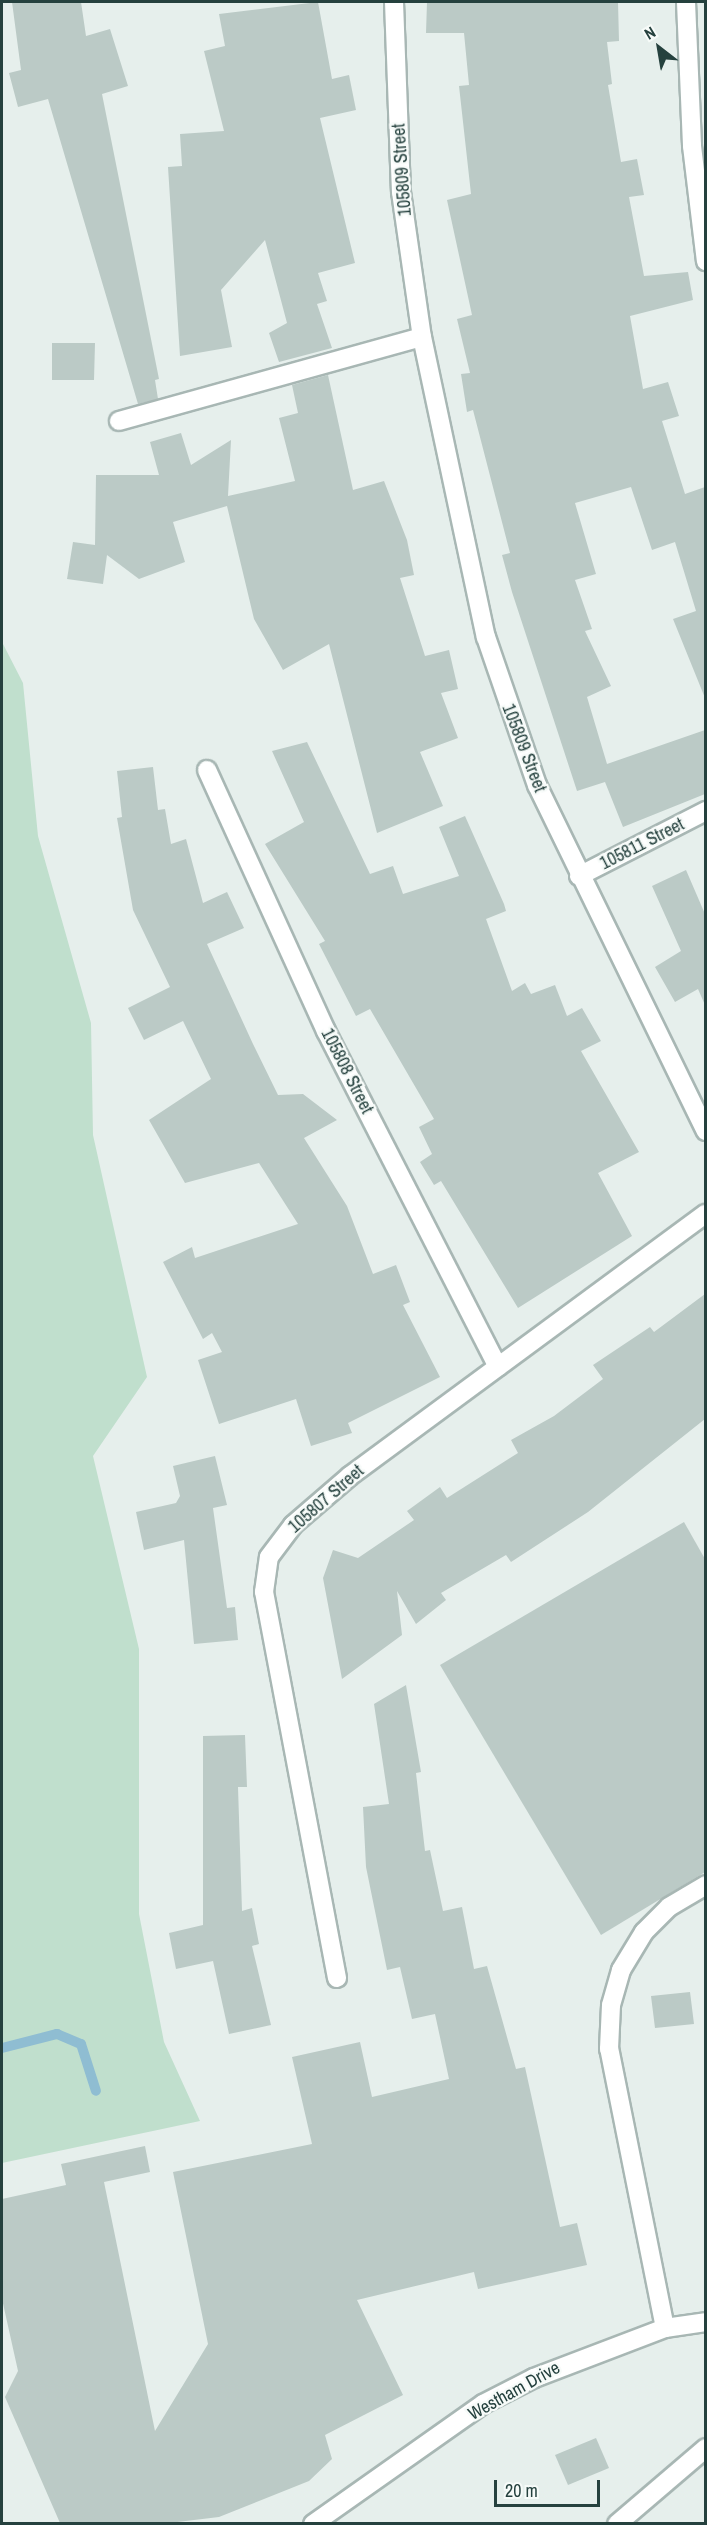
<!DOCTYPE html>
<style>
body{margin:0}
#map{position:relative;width:707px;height:2525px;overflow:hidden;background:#e6efec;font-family:"Archivo Narrow",sans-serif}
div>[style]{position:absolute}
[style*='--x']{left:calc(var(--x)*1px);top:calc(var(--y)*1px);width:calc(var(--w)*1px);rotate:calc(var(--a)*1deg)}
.green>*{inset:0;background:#c0dfcd}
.stream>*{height:10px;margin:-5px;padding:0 5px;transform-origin:5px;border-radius:5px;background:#8fbdd2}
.building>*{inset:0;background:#bbcac6}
.roads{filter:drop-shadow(2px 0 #a8b7b4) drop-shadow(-2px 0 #a8b7b4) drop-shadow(0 2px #a8b7b4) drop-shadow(0 -2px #a8b7b4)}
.lane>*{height:18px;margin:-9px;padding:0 9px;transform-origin:9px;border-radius:9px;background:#fff}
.street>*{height:18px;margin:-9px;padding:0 9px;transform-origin:9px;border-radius:9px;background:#fff}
.secondary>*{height:18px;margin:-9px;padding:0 9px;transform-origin:9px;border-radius:9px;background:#fff}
span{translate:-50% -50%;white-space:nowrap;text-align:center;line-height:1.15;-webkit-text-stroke:4.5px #f7fbf9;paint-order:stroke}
.street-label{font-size:18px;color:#25413e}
.frame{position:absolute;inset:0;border:3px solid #25413e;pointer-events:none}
.north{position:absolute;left:629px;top:18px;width:60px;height:60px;-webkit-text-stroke:4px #f7fbf9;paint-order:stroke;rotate:329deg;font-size:16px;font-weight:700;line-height:24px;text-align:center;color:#25413e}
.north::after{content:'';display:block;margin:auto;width:21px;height:27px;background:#25413e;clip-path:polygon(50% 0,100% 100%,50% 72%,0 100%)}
.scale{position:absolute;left:494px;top:2480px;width:106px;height:27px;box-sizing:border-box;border:3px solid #25413e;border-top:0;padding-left:8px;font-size:18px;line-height:21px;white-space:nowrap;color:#25413e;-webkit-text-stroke:4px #f7fbf9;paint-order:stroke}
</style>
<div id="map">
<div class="green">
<div style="clip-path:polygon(2px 642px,23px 683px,38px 836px,91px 1023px,93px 1135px,147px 1377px,93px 1456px,139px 1649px,139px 1914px,164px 2042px,200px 2121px,2px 2163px)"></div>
</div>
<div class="stream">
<div style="--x:2;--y:2048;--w:57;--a:-14.3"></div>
<div style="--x:57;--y:2034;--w:26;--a:23"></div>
<div style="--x:81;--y:2044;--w:49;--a:72.3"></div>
</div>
<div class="building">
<div style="clip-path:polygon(12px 2px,81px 2px,86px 36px,110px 29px,128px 86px,102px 94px,159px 379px,155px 380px,158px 399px,138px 404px,48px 99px,18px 107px,9px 73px,21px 70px)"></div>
<div style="clip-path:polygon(318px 2px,332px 79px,349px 75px,356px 110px,320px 118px,355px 263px,318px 273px,327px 301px,317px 304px,332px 348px,279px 362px,269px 333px,287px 323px,265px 240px,221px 290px,232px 347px,180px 356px,168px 167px,182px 166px,180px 134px,224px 131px,204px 51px,225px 46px,219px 14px)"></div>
<div style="clip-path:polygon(427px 2px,618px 2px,619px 41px,607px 42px,612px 84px,608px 85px,621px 162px,637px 159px,644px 195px,629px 197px,644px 276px,688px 272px,693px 300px,630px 316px,643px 389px,668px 382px,679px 416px,662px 421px,685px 494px,705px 487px,705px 698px,673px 619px,696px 611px,675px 542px,652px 550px,631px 487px,575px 503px,596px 574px,575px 580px,592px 629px,585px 631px,611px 686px,587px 697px,607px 764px,705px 730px,705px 794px,623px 827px,605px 782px,577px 791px,512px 592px,502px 555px,510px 553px,473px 410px,467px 412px,461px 374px,470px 373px,457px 319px,472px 315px,447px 200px,471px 194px,459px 86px,469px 85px,464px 33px,426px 33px)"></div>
<div style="clip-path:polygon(52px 343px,95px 343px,94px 380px,52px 380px)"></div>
<div style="clip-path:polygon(328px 375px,353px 490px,384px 481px,407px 540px,414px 575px,400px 578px,425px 656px,449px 650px,458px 689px,441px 693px,458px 738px,420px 752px,443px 806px,377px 833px,329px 644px,283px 670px,254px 619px,227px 506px,173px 522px,185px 562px,139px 579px,107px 555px,103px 584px,67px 579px,73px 542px,95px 545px,96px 475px,159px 475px,150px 442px,181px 433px,191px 465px,231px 440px,228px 496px,295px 481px,279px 418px,298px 413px,292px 385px)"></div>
<div style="clip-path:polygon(307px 742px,370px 874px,393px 866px,403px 894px,459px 876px,439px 827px,465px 816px,504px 904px,506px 911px,486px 919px,512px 991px,525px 983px,531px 994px,555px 985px,567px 1016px,582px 1008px,601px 1041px,581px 1051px,639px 1152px,598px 1173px,632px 1236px,518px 1308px,441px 1181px,434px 1185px,420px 1162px,432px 1154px,419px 1127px,434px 1119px,370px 1009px,356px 1016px,319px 944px,325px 941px,265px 844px,304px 822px,272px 751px)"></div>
<div style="clip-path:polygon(153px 767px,158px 810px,165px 809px,171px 844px,186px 839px,203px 903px,227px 892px,244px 928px,207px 944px,253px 1044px,278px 1095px,303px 1094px,337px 1120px,304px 1138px,347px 1206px,373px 1274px,396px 1265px,410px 1302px,403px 1305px,440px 1377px,348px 1423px,352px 1433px,311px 1446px,296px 1399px,219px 1424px,198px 1360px,222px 1352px,212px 1333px,203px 1339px,163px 1262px,192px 1247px,195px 1258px,298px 1224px,259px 1163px,185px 1183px,149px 1120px,211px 1079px,183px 1021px,144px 1040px,128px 1008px,170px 987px,133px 910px,117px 818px,122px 817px,117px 771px)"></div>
<div style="clip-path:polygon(686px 870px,705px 914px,705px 1005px,698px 989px,675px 1002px,655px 967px,681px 951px,652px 886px)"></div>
<div style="clip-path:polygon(705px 1294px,705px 1419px,588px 1512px,511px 1562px,506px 1555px,441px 1593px,446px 1600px,416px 1624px,397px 1591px,402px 1635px,342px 1679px,323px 1578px,333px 1550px,358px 1558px,414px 1520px,407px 1511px,440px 1487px,447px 1498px,518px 1453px,511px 1440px,554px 1416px,603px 1379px,593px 1365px,650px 1327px,654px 1332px)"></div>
<div style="clip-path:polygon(215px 1456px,227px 1505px,213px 1508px,227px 1608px,235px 1607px,238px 1640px,194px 1644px,184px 1540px,144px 1550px,136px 1512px,176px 1503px,180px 1496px,173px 1466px)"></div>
<div style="clip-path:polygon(684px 1522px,705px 1559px,705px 1872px,601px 1935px,440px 1665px)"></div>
<div style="clip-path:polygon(406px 1685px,421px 1772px,416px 1773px,425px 1851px,430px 1850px,443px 1911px,462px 1907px,474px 1969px,487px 1966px,516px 2069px,525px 2067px,560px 2227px,577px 2223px,587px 2265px,478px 2289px,474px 2272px,357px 2300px,403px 2395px,325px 2435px,332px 2459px,309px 2481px,219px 2517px,169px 2523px,60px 2523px,5px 2397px,18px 2371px,2px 2299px,2px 2199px,66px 2185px,61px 2164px,145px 2146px,150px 2172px,104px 2182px,155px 2431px,208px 2344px,173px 2172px,312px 2144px,292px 2057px,360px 2042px,372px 2097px,449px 2079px,435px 2014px,412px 2019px,400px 1967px,387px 1970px,366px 1867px,363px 1807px,389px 1804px,374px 1704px)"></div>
<div style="clip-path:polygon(245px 1735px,247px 1787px,238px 1787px,242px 1911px,252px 1908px,259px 1944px,252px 1946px,271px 2025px,229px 2034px,213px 1961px,176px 1969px,169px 1933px,203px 1925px,203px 1736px)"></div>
<div style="clip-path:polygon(690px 1992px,694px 2024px,655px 2028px,651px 1996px)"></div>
<div style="clip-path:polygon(596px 2438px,609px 2468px,568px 2485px,555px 2455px)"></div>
</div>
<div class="roads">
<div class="lane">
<div style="--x:665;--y:2328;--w:285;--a:-101.3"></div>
<div style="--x:609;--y:2049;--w:44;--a:-87.4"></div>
<div style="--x:611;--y:2005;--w:36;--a:-74"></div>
<div style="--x:621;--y:1970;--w:44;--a:-58.8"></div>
<div style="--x:644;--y:1932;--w:35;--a:-45"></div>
<div style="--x:669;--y:1907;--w:43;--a:-30.7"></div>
</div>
<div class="street">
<div style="--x:394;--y:2;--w:190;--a:87.9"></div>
<div style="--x:401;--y:192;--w:147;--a:81.8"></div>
<div style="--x:422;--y:337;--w:307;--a:78"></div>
<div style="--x:486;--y:637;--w:157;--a:71"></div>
<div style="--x:537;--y:785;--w:385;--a:64"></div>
<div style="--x:686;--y:2;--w:144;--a:87.6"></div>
<div style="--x:692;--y:146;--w:116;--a:83.1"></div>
<div style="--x:119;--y:421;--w:314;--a:-15.5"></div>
<div style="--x:207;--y:770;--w:287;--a:65.5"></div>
<div style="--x:326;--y:1031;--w:377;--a:62.9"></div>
<div style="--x:579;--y:876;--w:143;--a:-27.1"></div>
<div style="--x:337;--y:1978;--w:393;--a:-100.7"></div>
<div style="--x:264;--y:1592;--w:35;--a:-82"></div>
<div style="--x:269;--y:1557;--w:40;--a:-53"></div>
<div style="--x:293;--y:1525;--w:75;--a:-40.7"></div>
<div style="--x:350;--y:1476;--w:442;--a:-36.4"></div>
<div style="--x:617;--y:2524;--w:117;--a:-40.5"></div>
</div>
<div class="secondary">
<div style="--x:313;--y:2524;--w:208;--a:-35.2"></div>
<div style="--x:483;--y:2404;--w:57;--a:-27"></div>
<div style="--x:534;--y:2378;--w:140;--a:-20.9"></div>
<div style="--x:665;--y:2328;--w:41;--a:-8.3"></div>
</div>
</div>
<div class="street-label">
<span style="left:402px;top:170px;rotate:-94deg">105809 Street</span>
<span style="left:524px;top:748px;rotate:69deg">105809 Street</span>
<span style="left:642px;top:844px;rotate:-27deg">105811 Street</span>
<span style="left:347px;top:1071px;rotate:63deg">105808 Street</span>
<span style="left:326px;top:1499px;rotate:-41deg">105807 Street</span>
<span style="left:514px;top:2391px;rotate:-29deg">Westham Drive</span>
</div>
<div class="frame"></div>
<div class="north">N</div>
<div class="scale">20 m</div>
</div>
